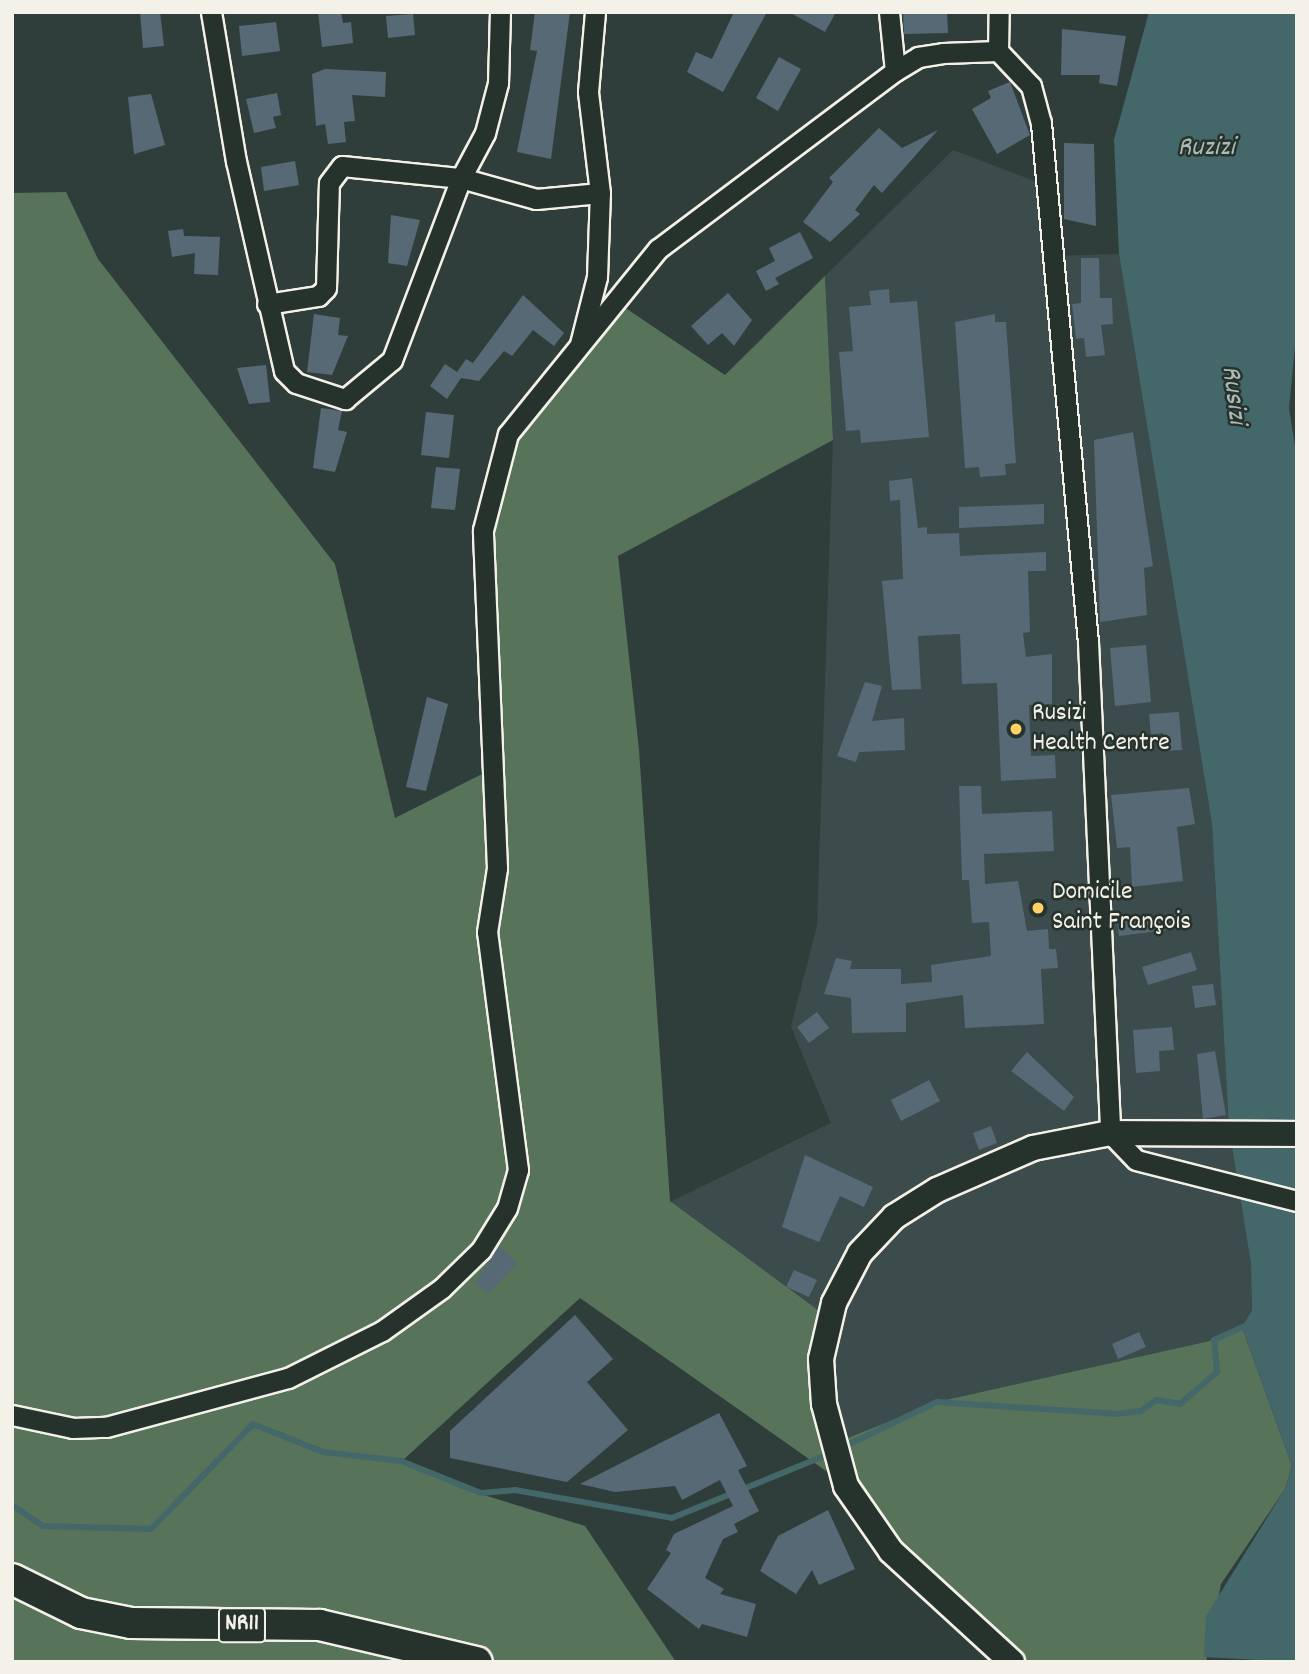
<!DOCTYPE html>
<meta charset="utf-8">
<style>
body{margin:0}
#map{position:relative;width:1309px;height:1674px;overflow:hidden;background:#303e3b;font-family:Dekko,sans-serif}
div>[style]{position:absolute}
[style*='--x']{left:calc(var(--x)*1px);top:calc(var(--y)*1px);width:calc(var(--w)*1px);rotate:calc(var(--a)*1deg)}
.built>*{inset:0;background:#3c4b4c}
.green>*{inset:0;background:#57735a}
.water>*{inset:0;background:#44686a}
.stream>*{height:6px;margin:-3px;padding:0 3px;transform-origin:3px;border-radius:3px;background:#44686a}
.building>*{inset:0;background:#576975}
.roads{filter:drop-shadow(2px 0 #f4f1e8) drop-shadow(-2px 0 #f4f1e8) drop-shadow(0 2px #f4f1e8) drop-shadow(0 -2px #f4f1e8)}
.minor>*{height:19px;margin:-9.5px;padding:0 9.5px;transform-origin:9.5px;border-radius:9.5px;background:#26332d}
.major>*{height:24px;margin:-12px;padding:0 12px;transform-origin:12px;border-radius:12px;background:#26332d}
.highway>*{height:30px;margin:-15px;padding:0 15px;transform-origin:15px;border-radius:15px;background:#26332d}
.dots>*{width:19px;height:19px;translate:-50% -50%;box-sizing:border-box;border:4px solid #26332d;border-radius:50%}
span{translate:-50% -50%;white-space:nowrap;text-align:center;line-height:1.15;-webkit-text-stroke:5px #26332d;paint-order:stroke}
.shield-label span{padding:2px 5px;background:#26332d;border:2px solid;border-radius:5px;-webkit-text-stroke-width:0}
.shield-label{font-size:24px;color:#f4f1e8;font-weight:700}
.poi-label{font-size:26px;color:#f4f1e8}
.left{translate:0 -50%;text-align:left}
.water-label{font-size:28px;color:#aebab6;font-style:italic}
.frame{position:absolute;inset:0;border:14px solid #f4f1e8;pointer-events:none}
</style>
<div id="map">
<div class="built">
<div style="clip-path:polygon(953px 150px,1045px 185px,1051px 256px,1119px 254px,1212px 824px,1229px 1128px,1251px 1264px,1252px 1310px,1242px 1327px,1214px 1340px,937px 1402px,833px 1444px,670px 1202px,831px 1123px,791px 1027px,817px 925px,833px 440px,825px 276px)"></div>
</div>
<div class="green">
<div style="clip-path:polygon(66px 192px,98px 259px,335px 564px,395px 818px,492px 769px,483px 573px,508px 434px,618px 303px,725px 375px,825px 276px,833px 440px,618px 556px,639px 750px,670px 1201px,830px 1319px,833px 1444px,937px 1402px,1214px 1340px,1242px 1327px,1292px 1466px,1285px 1489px,1221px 1584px,1206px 1662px,1012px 1662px,846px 1485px,580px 1298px,402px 1461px,461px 1488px,585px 1526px,676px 1662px,477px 1662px,436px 1650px,405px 1662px,12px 1662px,12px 193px)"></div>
</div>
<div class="water">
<div style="clip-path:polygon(1149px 12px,1297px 12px,1297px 325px,1289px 409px,1297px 458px,1297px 1662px,1204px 1657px,1206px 1616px,1285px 1489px,1292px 1466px,1242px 1327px,1252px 1310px,1251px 1264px,1229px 1128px,1212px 824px,1119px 254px,1114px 140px)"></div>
</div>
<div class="stream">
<div style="--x:841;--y:1448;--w:106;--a:-25.6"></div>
<div style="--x:937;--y:1402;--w:179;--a:3.8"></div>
<div style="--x:1116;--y:1414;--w:25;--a:-7"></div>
<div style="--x:1141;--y:1411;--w:19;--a:-36"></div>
<div style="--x:1156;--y:1400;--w:24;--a:9"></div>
<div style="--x:1180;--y:1404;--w:49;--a:-40.9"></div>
<div style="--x:1217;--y:1372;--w:32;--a:-95"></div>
<div style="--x:1214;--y:1340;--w:36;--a:-24"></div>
<div style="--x:12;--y:1505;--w:37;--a:34"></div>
<div style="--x:43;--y:1526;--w:108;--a:1.6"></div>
<div style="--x:151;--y:1529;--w:146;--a:-45.8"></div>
<div style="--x:253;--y:1424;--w:75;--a:21.8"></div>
<div style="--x:323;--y:1452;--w:79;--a:6.6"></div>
<div style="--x:401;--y:1461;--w:86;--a:21.8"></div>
<div style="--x:481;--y:1493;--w:34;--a:-5"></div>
<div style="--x:515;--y:1490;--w:159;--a:10.1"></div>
<div style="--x:672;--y:1518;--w:172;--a:-22.2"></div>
</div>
<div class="building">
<div style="clip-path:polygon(140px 12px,160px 12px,164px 46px,143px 48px)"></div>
<div style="clip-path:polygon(318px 12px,341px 12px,343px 23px,351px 22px,353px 43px,322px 47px)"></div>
<div style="clip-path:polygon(535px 12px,570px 12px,551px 159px,517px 152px,537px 51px,530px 50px)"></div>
<div style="clip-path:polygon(734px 12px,767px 12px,723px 92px,687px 72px,696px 52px,712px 59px)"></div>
<div style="clip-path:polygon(789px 12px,836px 12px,825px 32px)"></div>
<div style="clip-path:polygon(903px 12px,947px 12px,948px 33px,904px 34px)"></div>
<div style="clip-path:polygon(413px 14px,415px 35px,388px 38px,386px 16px)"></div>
<div style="clip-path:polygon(276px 22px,280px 51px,242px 56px,239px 26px)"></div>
<div style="clip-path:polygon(1062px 29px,1126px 36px,1117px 86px,1099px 83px,1100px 75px,1061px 75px)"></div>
<div style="clip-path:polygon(779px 57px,801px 69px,778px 111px,756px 98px)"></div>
<div style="clip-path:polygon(325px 69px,386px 72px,385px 97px,352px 95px,355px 121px,344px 122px,346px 142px,328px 144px,325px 124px,316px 126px,312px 74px)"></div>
<div style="clip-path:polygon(1010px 82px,1030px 135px,997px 154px,972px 109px,991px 98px,988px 91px)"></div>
<div style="clip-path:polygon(277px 93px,281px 115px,273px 117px,276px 128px,254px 133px,246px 99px)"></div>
<div style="clip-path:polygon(151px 94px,165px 145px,134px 154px,128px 97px)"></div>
<div style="clip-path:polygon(879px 128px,902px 148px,938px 130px,882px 193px,874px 185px,855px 210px,860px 214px,830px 242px,803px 222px,833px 182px,829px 178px)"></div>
<div style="clip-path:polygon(1064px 143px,1094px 144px,1096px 226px,1064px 219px)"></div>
<div style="clip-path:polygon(295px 161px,299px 185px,264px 191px,261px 167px)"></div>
<div style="clip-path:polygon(391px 215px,420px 220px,407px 266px,388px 263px)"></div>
<div style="clip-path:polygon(183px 229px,184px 236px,220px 237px,218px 275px,194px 274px,195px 253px,172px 257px,168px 231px)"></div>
<div style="clip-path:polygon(800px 232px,813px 258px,775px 278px,779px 284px,766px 291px,756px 271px,775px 261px,769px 248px)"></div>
<div style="clip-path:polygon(1081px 258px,1099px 258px,1100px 298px,1112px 298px,1113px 324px,1101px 325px,1105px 355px,1086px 357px,1084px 338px,1076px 339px,1072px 304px,1081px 303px)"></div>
<div style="clip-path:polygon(889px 289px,890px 303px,917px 301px,929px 437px,861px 443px,860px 430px,846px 431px,839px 352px,853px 351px,849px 307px,871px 305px,869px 291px)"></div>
<div style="clip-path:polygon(728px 293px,752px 320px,734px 346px,722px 333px,708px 345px,691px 326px)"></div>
<div style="clip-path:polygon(523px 295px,564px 333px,554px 346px,533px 330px,512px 356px,504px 351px,479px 381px,461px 378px,447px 399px,430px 386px,445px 364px,457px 372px,466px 359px,473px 363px)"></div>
<div style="clip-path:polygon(314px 314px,340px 318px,338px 335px,348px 336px,332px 375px,307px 372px)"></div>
<div style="clip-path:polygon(995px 314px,995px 322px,1006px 322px,1016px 463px,1005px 464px,1006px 475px,980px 477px,979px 467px,965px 468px,955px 322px)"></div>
<div style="clip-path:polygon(266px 365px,270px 402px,249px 404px,237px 368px)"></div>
<div style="clip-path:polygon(321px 408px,342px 411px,338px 430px,347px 432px,335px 472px,313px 468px)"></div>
<div style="clip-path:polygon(426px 412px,454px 415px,449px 458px,421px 455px)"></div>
<div style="clip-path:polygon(1133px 432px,1153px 566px,1144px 568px,1147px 615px,1100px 622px,1094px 440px)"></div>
<div style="clip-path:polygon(436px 467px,460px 469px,455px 510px,431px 508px)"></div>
<div style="clip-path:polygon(912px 478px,918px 528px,927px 527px,927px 534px,959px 533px,960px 556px,1046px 552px,1046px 571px,1028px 571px,1030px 632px,1023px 633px,1026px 657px,1052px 654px,1052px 704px,1029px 705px,1031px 756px,1055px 755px,1056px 778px,1001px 781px,997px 683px,962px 684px,960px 634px,918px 636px,921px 689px,892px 690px,882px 581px,903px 579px,900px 500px,890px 501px,889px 481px)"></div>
<div style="clip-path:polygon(1044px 504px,1044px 524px,959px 528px,959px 507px)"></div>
<div style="clip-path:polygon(1146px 645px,1151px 702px,1115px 706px,1110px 648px)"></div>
<div style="clip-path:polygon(865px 682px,882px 686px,872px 721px,904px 718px,905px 750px,859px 752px,856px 762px,837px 756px)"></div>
<div style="clip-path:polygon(427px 697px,448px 704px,426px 791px,406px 787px)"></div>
<div style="clip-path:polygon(1179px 712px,1182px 750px,1165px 751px,1163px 733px,1151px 735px,1149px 714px)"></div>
<div style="clip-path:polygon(959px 786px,981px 786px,982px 814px,1052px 811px,1054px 851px,984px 854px,985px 884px,1018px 881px,1027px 931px,1048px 929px,1049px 949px,1056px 949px,1058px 968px,1041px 969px,1044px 1024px,965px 1028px,963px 995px,906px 1003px,906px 1032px,852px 1033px,851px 998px,824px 994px,836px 958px,852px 961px,850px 969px,901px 969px,901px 984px,932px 982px,931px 965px,991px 956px,989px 922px,972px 923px,969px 880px,962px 880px)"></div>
<div style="clip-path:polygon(1189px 788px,1195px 824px,1177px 827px,1183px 881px,1132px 887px,1130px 847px,1117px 848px,1111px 795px)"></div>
<div style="clip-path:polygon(1188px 913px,1190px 927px,1119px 936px,1117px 922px)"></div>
<div style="clip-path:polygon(1191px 952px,1197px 970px,1148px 985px,1142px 967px)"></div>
<div style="clip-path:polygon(1213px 984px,1216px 1005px,1195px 1008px,1192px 986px)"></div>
<div style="clip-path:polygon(817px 1012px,829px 1028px,809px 1043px,797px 1027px)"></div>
<div style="clip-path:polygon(1172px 1027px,1174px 1050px,1159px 1051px,1160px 1071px,1136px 1073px,1133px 1030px)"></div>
<div style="clip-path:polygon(1215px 1051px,1226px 1115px,1203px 1119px,1197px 1054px)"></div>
<div style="clip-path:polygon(1027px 1052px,1074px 1097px,1064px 1111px,1011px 1071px)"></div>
<div style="clip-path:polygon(929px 1080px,940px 1101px,901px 1121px,891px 1100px)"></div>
<div style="clip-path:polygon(991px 1126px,997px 1143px,979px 1150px,973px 1133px)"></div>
<div style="clip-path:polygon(805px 1155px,873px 1187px,864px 1207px,840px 1196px,819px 1242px,782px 1227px)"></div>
<div style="clip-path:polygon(498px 1245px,517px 1263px,488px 1294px,476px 1283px)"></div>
<div style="clip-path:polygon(794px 1270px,817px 1280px,809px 1297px,786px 1287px)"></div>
<div style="clip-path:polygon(575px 1315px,613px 1359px,587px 1382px,628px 1430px,567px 1482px,450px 1458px,450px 1431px)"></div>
<div style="clip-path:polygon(1139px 1332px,1146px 1347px,1118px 1359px,1112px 1344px)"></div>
<div style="clip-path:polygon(719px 1413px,747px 1466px,738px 1470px,759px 1511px,734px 1524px,738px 1532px,723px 1539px,705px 1578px,724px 1589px,720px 1594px,756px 1604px,747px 1637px,702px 1624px,699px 1629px,647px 1589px,671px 1553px,666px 1550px,674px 1534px,733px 1506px,720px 1480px,682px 1500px,675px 1486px,615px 1492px,580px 1484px)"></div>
<div style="clip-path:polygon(828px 1510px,855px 1569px,819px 1585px,812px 1570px,796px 1594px,760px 1571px,778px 1536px)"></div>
</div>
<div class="roads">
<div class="minor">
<div style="--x:211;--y:12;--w:151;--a:80.5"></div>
<div style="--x:236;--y:161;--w:215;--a:77.1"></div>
<div style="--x:284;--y:371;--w:17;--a:45"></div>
<div style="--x:296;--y:383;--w:52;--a:18.1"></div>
<div style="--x:345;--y:399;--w:61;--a:-39.7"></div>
<div style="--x:392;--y:360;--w:195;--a:-69.2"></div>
<div style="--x:461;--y:178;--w:51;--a:-61.9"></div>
<div style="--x:485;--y:133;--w:52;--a:-75.4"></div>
<div style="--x:498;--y:83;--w:71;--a:-88.4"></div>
<div style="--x:889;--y:12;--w:59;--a:84.2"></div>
<div style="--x:998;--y:51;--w:39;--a:-89"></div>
<div style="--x:267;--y:304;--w:52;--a:-8.9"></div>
<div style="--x:318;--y:296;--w:11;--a:-45"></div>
<div style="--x:326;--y:288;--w:105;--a:-88.4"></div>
<div style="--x:329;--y:183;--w:21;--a:-53"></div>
<div style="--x:342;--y:166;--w:120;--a:5.8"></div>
<div style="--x:461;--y:178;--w:78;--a:15.6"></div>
<div style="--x:536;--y:199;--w:64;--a:-5.4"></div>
<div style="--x:580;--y:344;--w:69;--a:-75.8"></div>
<div style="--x:597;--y:277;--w:84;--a:-88"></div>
<div style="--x:600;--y:193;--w:102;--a:-96.8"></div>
<div style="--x:588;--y:92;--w:80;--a:-85"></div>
<div style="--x:12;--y:1415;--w:62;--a:12"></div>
<div style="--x:73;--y:1428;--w:33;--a:-2"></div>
<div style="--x:106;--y:1427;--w:188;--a:-15.1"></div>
<div style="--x:288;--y:1378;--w:105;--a:-26.6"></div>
<div style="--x:382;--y:1331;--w:74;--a:-35.6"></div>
<div style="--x:442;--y:1288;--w:54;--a:-44.3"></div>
<div style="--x:481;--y:1250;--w:49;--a:-58.2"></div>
<div style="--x:507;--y:1208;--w:40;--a:-74"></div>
<div style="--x:518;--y:1170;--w:240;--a:-97.4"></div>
<div style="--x:487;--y:932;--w:65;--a:-81.1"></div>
<div style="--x:497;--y:868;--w:338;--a:-92.4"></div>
<div style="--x:483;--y:530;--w:99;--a:-75.4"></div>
<div style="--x:508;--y:434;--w:238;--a:-51"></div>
<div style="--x:658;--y:249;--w:296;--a:-36.9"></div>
<div style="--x:895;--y:71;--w:27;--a:-31"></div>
<div style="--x:918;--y:57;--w:25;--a:-9"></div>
<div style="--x:943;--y:53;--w:55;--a:-2.1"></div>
<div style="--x:998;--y:51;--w:48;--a:46.7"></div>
<div style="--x:1031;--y:86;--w:38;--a:75"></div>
<div style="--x:1041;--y:123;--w:521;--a:84.83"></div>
<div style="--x:1088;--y:642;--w:491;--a:87.4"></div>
<div style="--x:1110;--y:1133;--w:37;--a:46"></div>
<div style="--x:1136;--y:1160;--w:166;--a:14.3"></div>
</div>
<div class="major">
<div style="--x:1012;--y:1662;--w:164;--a:-137.5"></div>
<div style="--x:891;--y:1551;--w:79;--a:-124.7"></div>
<div style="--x:846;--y:1486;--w:85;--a:-105"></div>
<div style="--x:824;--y:1404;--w:45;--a:-93.8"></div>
<div style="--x:821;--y:1359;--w:57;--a:-76.9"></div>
<div style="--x:834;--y:1303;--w:56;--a:-62.5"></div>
<div style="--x:860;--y:1253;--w:50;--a:-46.6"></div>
<div style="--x:894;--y:1217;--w:51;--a:-32.1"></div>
<div style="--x:937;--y:1190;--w:105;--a:-23.6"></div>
<div style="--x:1033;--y:1148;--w:78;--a:-11"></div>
<div style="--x:1110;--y:1133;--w:187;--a:0.3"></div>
</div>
<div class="highway">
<div style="--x:12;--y:1579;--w:77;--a:26.2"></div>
<div style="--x:81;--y:1613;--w:51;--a:11.3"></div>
<div style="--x:131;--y:1623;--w:189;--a:0.6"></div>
<div style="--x:320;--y:1625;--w:161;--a:13.3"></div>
</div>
</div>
<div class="dots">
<div style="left:1016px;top:729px;background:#ffd166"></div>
<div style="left:1038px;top:908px;background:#ffd166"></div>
</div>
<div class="shield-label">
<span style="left:242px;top:1625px">NR11</span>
</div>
<div class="poi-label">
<span class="left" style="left:1032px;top:729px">Rusizi<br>Health Centre</span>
<span class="left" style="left:1052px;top:908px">Domicile<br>Saint François</span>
</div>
<div class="water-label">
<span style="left:1206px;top:149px">Ruzizi</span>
<span style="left:1232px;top:395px;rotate:83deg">Rusizi</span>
</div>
<div class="frame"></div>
</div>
